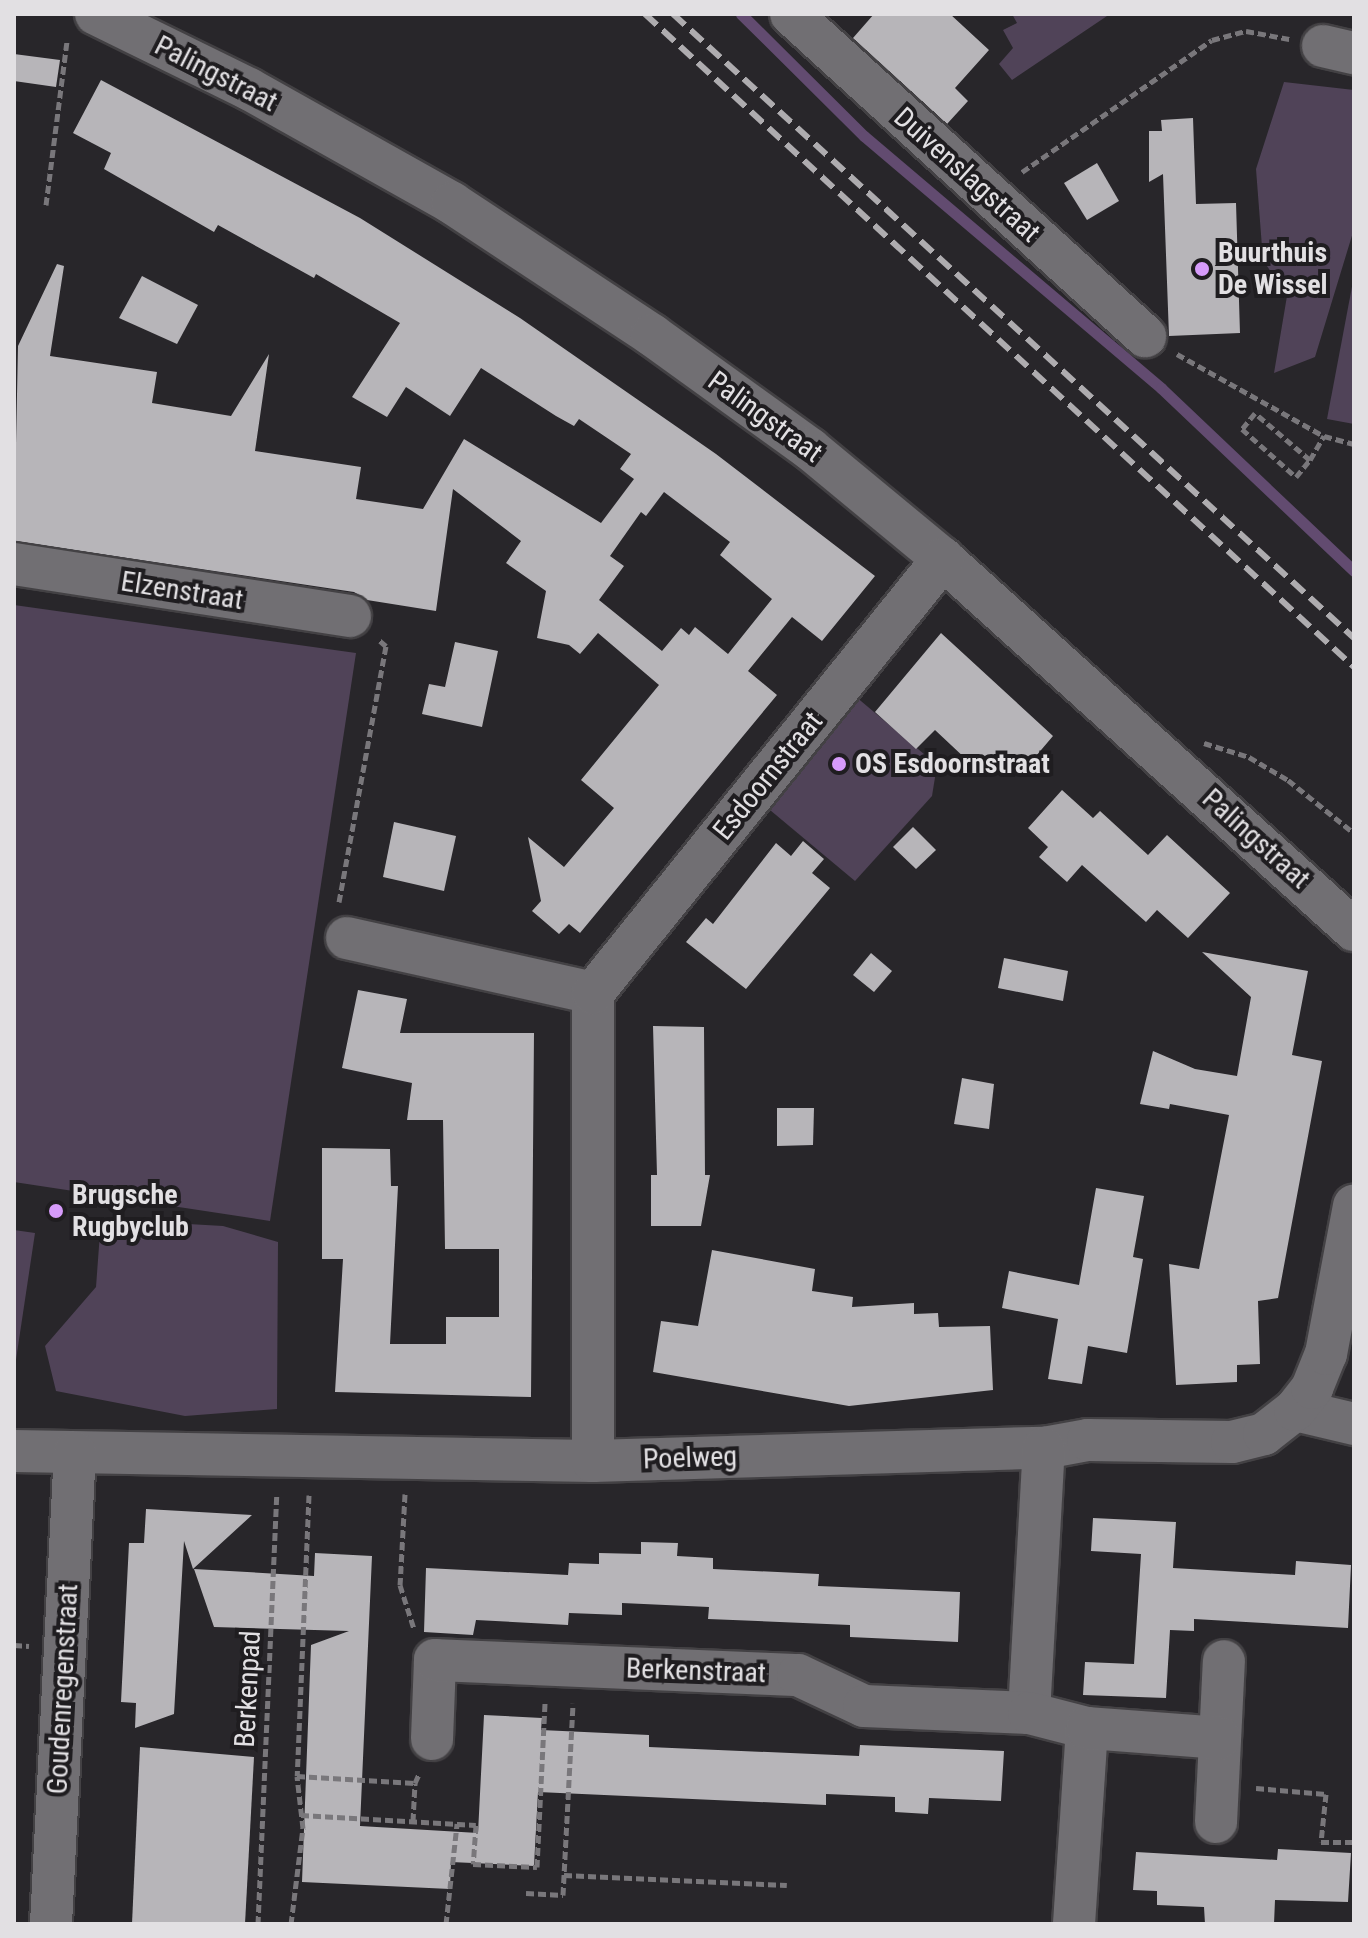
<!DOCTYPE html>
<style>
body{margin:0}
#map{position:relative;width:1368px;height:1938px;overflow:hidden;background:#28262a;font-family:"Roboto Condensed",sans-serif}
div>[style]{position:absolute}
[style*='--x']{left:calc(var(--x)*1px);top:calc(var(--y)*1px);width:calc(var(--w)*1px);rotate:calc(var(--a)*1deg)}
.green>*{inset:0;background:#504358}
.stream>*{height:11px;margin:-5.5px;padding:0 5.5px;transform-origin:5.5px;border-radius:5.5px;background:#624b70}
.building>*{inset:0;background:#b7b5b9}
.path>*{height:5px;margin-top:-2.5px;transform-origin:0;background:repeating-linear-gradient(90deg,#79777b 0 8px,transparent 0 12px)}
.roads{filter:drop-shadow(2px 0 #434144) drop-shadow(-2px 0 #434144) drop-shadow(0 2px #434144) drop-shadow(0 -2px #434144)}
.minor>*{height:42px;margin:-21px;padding:0 21px;transform-origin:21px;border-radius:21px;background:#716f73}
.rail>*{height:6px;margin-top:-3px;transform-origin:0;background:repeating-linear-gradient(90deg,#aeacaf 0 16px,transparent 0 24px)}
.dots>*{width:22px;height:22px;translate:-50% -50%;box-sizing:border-box;border:4px solid #1f1d20;border-radius:50%}
span{translate:-50% -50%;white-space:nowrap;text-align:center;line-height:1.15;-webkit-text-stroke:8px #1f1d20;paint-order:stroke}
.street-label{font-size:28px;color:#e2e0e3}
.poi-label{font-size:28px;color:#e2e0e3;font-weight:700}
.left{translate:0 -50%;text-align:left}
.frame{position:absolute;inset:0;border:16px solid #e2e0e3;pointer-events:none}
</style>
<div id="map">
<div class="green">
<div style="clip-path:polygon(1012px 14px,1110px 14px,1012px 80px,999px 64px,1013px 48px,1003px 30px,1017px 23px)"></div>
<div style="clip-path:polygon(1284px 82px,1354px 90px,1354px 229px,1315px 357px,1274px 373px,1287px 296px,1263px 260px,1256px 169px)"></div>
<div style="clip-path:polygon(1354px 276px,1354px 424px,1327px 419px)"></div>
<div style="clip-path:polygon(14px 605px,356px 653px,270px 1221px,14px 1182px)"></div>
<div style="clip-path:polygon(855px 696px,937px 765px,932px 796px,855px 881px,764px 805px)"></div>
<div style="clip-path:polygon(101px 1219px,223px 1226px,278px 1242px,277px 1409px,185px 1416px,56px 1391px,45px 1346px,96px 1287px)"></div>
<div style="clip-path:polygon(14px 1230px,35px 1233px,14px 1373px)"></div>
</div>
<div class="stream">
<div style="--x:741;--y:14;--w:173;--a:44.8"></div>
<div style="--x:864;--y:136;--w:390;--a:40.3"></div>
<div style="--x:1161;--y:388;--w:266;--a:43.5"></div>
</div>
<div class="building">
<div style="clip-path:polygon(874px 14px,950px 14px,989px 50px,955px 88px,968px 101px,947px 124px,853px 38px)"></div>
<div style="clip-path:polygon(14px 54px,60px 60px,56px 87px,14px 81px)"></div>
<div style="clip-path:polygon(evenodd,101px 80px,360px 218px,520px 318px,716px 454px,875px 576px,822px 641px,792px 617px,748px 671px,777px 695px,580px 933px,569px 924px,559px 934px,532px 911px,541px 901px,528px 837px,564px 867px,614px 808px,581px 780px,659px 685px,598px 633px,580px 654px,569px 645px,537px 638px,546px 591px,506px 563px,521px 541px,453px 489px,436px 611px,367px 600px,354px 592px,14px 541px,18px 346px,57px 264px,64px 266px,50px 356px,157px 372px,152px 403px,231px 416px,269px 354px,255px 451px,361px 467px,356px 499px,423px 509px,464px 439px,601px 523px,634px 479px,620px 469px,631px 454px,579px 419px,574px 426px,556px 416px,481px 368px,450px 416px,406px 387px,387px 417px,352px 397px,400px 323px,316px 274px,314px 278px,218px 225px,214px 232px,104px 169px,111px 153px,73px 133px,101px 80px,664px 492px,730px 542px,720px 555px,772px 599px,728px 654px,695px 627px,689px 635px,681px 628px,662px 651px,599px 600px,624px 566px,610px 556px,641px 512px,646px 516px,664px 492px)"></div>
<div style="clip-path:polygon(1193px 118px,1196px 204px,1236px 203px,1240px 333px,1169px 336px,1163px 174px,1149px 182px,1149px 131px,1162px 131px,1161px 120px)"></div>
<div style="clip-path:polygon(1097px 163px,1119px 201px,1087px 220px,1064px 183px)"></div>
<div style="clip-path:polygon(142px 276px,198px 305px,177px 344px,119px 318px)"></div>
<div style="clip-path:polygon(941px 633px,1053px 736px,1019px 776px,1011px 769px,968px 772px,967px 760px,935px 730px,916px 749px,875px 712px)"></div>
<div style="clip-path:polygon(455px 642px,498px 651px,482px 727px,422px 714px,429px 684px,445px 687px)"></div>
<div style="clip-path:polygon(1062px 790px,1093px 818px,1100px 811px,1148px 855px,1167px 835px,1230px 893px,1188px 938px,1157px 910px,1146px 922px,1082px 865px,1067px 882px,1039px 857px,1048px 847px,1028px 828px)"></div>
<div style="clip-path:polygon(394px 822px,456px 836px,444px 891px,383px 877px)"></div>
<div style="clip-path:polygon(913px 827px,936px 850px,916px 869px,893px 847px)"></div>
<div style="clip-path:polygon(803px 841px,824px 859px,812px 873px,830px 888px,746px 989px,686px 942px,706px 918px,713px 924px,776px 843px,791px 856px)"></div>
<div style="clip-path:polygon(1202px 952px,1308px 971px,1292px 1055px,1322px 1061px,1278px 1298px,1258px 1301px,1260px 1364px,1237px 1365px,1237px 1382px,1176px 1385px,1169px 1264px,1199px 1269px,1229px 1115px,1170px 1104px,1169px 1109px,1140px 1104px,1153px 1051px,1195px 1069px,1237px 1076px,1251px 997px)"></div>
<div style="clip-path:polygon(871px 953px,892px 971px,874px 992px,853px 975px)"></div>
<div style="clip-path:polygon(1004px 958px,1068px 971px,1063px 1001px,998px 988px)"></div>
<div style="clip-path:polygon(358px 990px,407px 999px,400px 1033px,534px 1033px,531px 1397px,335px 1392px,343px 1259px,322px 1259px,322px 1148px,390px 1149px,391px 1186px,398px 1186px,390px 1344px,446px 1344px,446px 1317px,499px 1317px,499px 1249px,445px 1249px,443px 1120px,407px 1120px,412px 1083px,342px 1068px)"></div>
<div style="clip-path:polygon(653px 1026px,704px 1027px,705px 1175px,710px 1175px,701px 1226px,651px 1226px,651px 1175px,657px 1175px)"></div>
<div style="clip-path:polygon(962px 1078px,994px 1084px,989px 1129px,954px 1124px)"></div>
<div style="clip-path:polygon(777px 1108px,814px 1108px,813px 1145px,777px 1146px)"></div>
<div style="clip-path:polygon(1096px 1188px,1144px 1196px,1133px 1257px,1143px 1259px,1127px 1353px,1088px 1346px,1082px 1384px,1048px 1379px,1058px 1319px,1002px 1308px,1009px 1271px,1079px 1285px)"></div>
<div style="clip-path:polygon(712px 1250px,815px 1269px,812px 1291px,853px 1297px,852px 1307px,914px 1303px,914px 1314px,938px 1313px,939px 1327px,990px 1326px,993px 1390px,849px 1406px,653px 1372px,661px 1321px,698px 1326px)"></div>
<div style="clip-path:polygon(146px 1509px,252px 1515px,193px 1569px,184px 1541px,174px 1714px,135px 1728px,136px 1703px,121px 1702px,125px 1622px,129px 1543px,144px 1543px)"></div>
<div style="clip-path:polygon(1093px 1518px,1176px 1522px,1173px 1568px,1295px 1575px,1296px 1561px,1351px 1565px,1348px 1628px,1194px 1619px,1194px 1631px,1170px 1630px,1166px 1698px,1083px 1695px,1085px 1662px,1134px 1664px,1141px 1554px,1091px 1551px)"></div>
<div style="clip-path:polygon(641px 1542px,678px 1543px,677px 1556px,713px 1558px,713px 1569px,819px 1574px,818px 1586px,960px 1592px,958px 1642px,850px 1637px,850px 1625px,708px 1619px,709px 1607px,622px 1603px,622px 1615px,569px 1613px,568px 1625px,476px 1620px,473px 1635px,424px 1632px,426px 1568px,568px 1575px,569px 1563px,599px 1564px,599px 1553px,641px 1554px)"></div>
<div style="clip-path:polygon(315px 1553px,372px 1556px,360px 1826px,478px 1833px,484px 1715px,542px 1718px,541px 1730px,649px 1735px,649px 1747px,859px 1756px,860px 1745px,1004px 1751px,1001px 1801px,929px 1798px,928px 1814px,895px 1812px,895px 1797px,826px 1794px,826px 1805px,538px 1792px,534px 1866px,451px 1862px,450px 1889px,302px 1882px,311px 1645px,349px 1631px,214px 1627px,194px 1569px,314px 1576px)"></div>
<div style="clip-path:polygon(140px 1747px,254px 1757px,245px 1924px,132px 1924px)"></div>
<div style="clip-path:polygon(1278px 1849px,1351px 1853px,1348px 1902px,1275px 1900px,1274px 1924px,1205px 1924px,1204px 1907px,1157px 1905px,1157px 1891px,1133px 1890px,1136px 1852px,1277px 1860px)"></div>
</div>
<div class="path">
<div style="--x:1022;--y:172;--w:231;--a:-34.8"></div>
<div style="--x:1212;--y:40;--w:35;--a:-15"></div>
<div style="--x:1246;--y:31;--w:44;--a:10.5"></div>
<div style="--x:46;--y:205;--w:166;--a:-82.7"></div>
<div style="--x:1177;--y:354;--w:168;--a:29.2"></div>
<div style="--x:1324;--y:436;--w:31;--a:15"></div>
<div style="--x:1310;--y:460;--w:72;--a:-139.5"></div>
<div style="--x:1255;--y:413;--w:21;--a:129"></div>
<div style="--x:1242;--y:429;--w:72;--a:41.6"></div>
<div style="--x:1296;--y:477;--w:22;--a:-51"></div>
<div style="--x:1310;--y:460;--w:28;--a:-60"></div>
<div style="--x:1204;--y:743;--w:47;--a:17.3"></div>
<div style="--x:1249;--y:757;--w:45;--a:30.5"></div>
<div style="--x:1288;--y:780;--w:85;--a:38.8"></div>
<div style="--x:339;--y:902;--w:260;--a:-79.6"></div>
<div style="--x:386;--y:646;--w:9;--a:-139"></div>
<div style="--x:405;--y:1494;--w:91;--a:93.1"></div>
<div style="--x:400;--y:1585;--w:46;--a:72.3"></div>
<div style="--x:309;--y:1495;--w:281;--a:92.4"></div>
<div style="--x:297;--y:1776;--w:118;--a:3.4"></div>
<div style="--x:415;--y:1783;--w:10;--a:-66"></div>
<div style="--x:14;--y:1645;--w:15;--a:4"></div>
<div style="--x:1256;--y:1788;--w:70;--a:4.9"></div>
<div style="--x:1326;--y:1794;--w:48;--a:95.9"></div>
<div style="--x:1321;--y:1842;--w:33;--a:0"></div>
<div style="--x:301;--y:1815;--w:175;--a:3.3"></div>
<div style="--x:476;--y:1825;--w:39;--a:94"></div>
<div style="--x:473;--y:1864;--w:64;--a:2.7"></div>
<div style="--x:537;--y:1867;--w:165;--a:-87.2"></div>
<div style="--x:413;--y:1821;--w:38;--a:-87"></div>
<div style="--x:564;--y:1875;--w:223;--a:2.6"></div>
<div style="--x:526;--y:1893;--w:37;--a:3"></div>
<div style="--x:563;--y:1895;--w:192;--a:-87"></div>
<div style="--x:258;--y:1924;--w:431;--a:-87.5"></div>
<div style="--x:291;--y:1924;--w:97;--a:-82.9"></div>
<div style="--x:303;--y:1828;--w:52;--a:-96.6"></div>
<div style="--x:446;--y:1924;--w:101;--a:-83.7"></div>
</div>
<div class="roads">
<div class="minor">
<div style="--x:96;--y:14;--w:170;--a:26.1"></div>
<div style="--x:249;--y:89;--w:233;--a:29.3"></div>
<div style="--x:452;--y:203;--w:240;--a:33.4"></div>
<div style="--x:652;--y:335;--w:195;--a:35.8"></div>
<div style="--x:810;--y:449;--w:173;--a:39.6"></div>
<div style="--x:943;--y:559;--w:554;--a:42.07"></div>
<div style="--x:791;--y:14;--w:479;--a:42.3"></div>
<div style="--x:1323;--y:46;--w:32;--a:13"></div>
<div style="--x:14;--y:564;--w:340;--a:8.8"></div>
<div style="--x:347;--y:938;--w:252;--a:12.6"></div>
<div style="--x:1295;--y:1410;--w:61;--a:13.3"></div>
<div style="--x:14;--y:1451;--w:579;--a:0.99"></div>
<div style="--x:593;--y:1461;--w:451;--a:-1.7"></div>
<div style="--x:1044;--y:1448;--w:45;--a:-10.3"></div>
<div style="--x:1088;--y:1440;--w:144;--a:0.8"></div>
<div style="--x:1232;--y:1442;--w:33;--a:-14"></div>
<div style="--x:1264;--y:1434;--w:39;--a:-38"></div>
<div style="--x:1295;--y:1410;--w:28;--a:-52"></div>
<div style="--x:1312;--y:1388;--w:37;--a:-68"></div>
<div style="--x:1326;--y:1354;--w:151;--a:-79.3"></div>
<div style="--x:593;--y:1461;--w:468;--a:-90"></div>
<div style="--x:593;--y:993;--w:558;--a:-51.12"></div>
<div style="--x:1029;--y:1713;--w:265;--a:-86.8"></div>
<div style="--x:432;--y:1739;--w:79;--a:-87.8"></div>
<div style="--x:435;--y:1660;--w:363;--a:2.4"></div>
<div style="--x:798;--y:1675;--w:73;--a:25.2"></div>
<div style="--x:864;--y:1706;--w:165;--a:2.4"></div>
<div style="--x:1029;--y:1713;--w:60;--a:14.5"></div>
<div style="--x:1216;--y:1822;--w:161;--a:-87.2"></div>
<div style="--x:51;--y:1924;--w:472;--a:-87.1"></div>
<div style="--x:1074;--y:1924;--w:196;--a:-86.2"></div>
<div style="--x:1087;--y:1728;--w:133;--a:4.3"></div>
</div>
</div>
<div class="rail">
<div style="--x:645;--y:14;--w:964;--a:42.65"></div>
<div style="--x:673;--y:14;--w:924;--a:42.5"></div>
</div>
<div class="dots">
<div style="left:1202px;top:269px;background:#d69bfa"></div>
<div style="left:839px;top:764px;background:#d69bfa"></div>
<div style="left:56px;top:1211px;background:#d69bfa"></div>
</div>
<div class="street-label">
<span style="left:216px;top:74px;rotate:27deg">Palingstraat</span>
<span style="left:967px;top:175px;rotate:42deg">Duivenslagstraat</span>
<span style="left:765px;top:417px;rotate:36deg">Palingstraat</span>
<span style="left:182px;top:591px;rotate:9deg">Elzenstraat</span>
<span style="left:768px;top:776px;rotate:-51deg">Esdoornstraat</span>
<span style="left:1256px;top:839px;rotate:42deg">Palingstraat</span>
<span style="left:690px;top:1458px;rotate:-2deg">Poelweg</span>
<span style="left:696px;top:1671px;rotate:2deg">Berkenstraat</span>
<span style="left:63px;top:1689px;rotate:-87deg">Goudenregenstraat</span>
<span style="left:248px;top:1689px;rotate:-87deg">Berkenpad</span>
</div>
<div class="poi-label">
<span class="left" style="left:1218px;top:269px">Buurthuis<br>De Wissel</span>
<span class="left" style="left:855px;top:764px">OS Esdoornstraat</span>
<span class="left" style="left:72px;top:1211px">Brugsche<br>Rugbyclub</span>
</div>
<div class="frame"></div>
</div>
